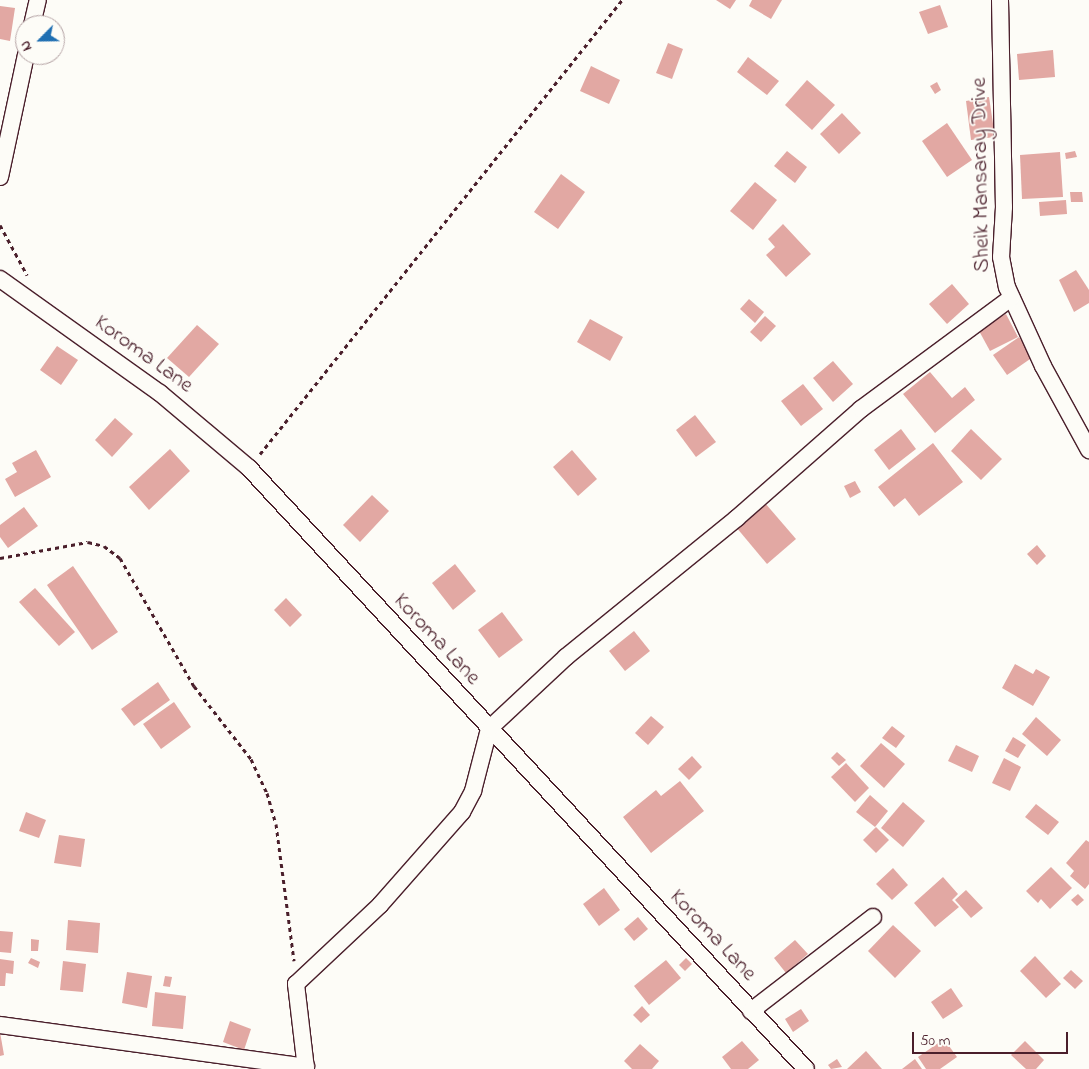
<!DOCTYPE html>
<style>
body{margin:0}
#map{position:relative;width:1089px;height:1069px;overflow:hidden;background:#fdfcf7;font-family:"Indie Flower",sans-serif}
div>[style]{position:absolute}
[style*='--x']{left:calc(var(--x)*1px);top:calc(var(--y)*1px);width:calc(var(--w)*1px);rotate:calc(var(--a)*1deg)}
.building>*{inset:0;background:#e2a8a3}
.path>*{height:3px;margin-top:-1.5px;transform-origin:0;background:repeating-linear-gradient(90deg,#4a1f2b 0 4px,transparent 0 8px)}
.roads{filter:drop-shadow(1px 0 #4a1f2b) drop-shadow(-1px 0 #4a1f2b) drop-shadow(0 1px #4a1f2b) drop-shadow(0 -1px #4a1f2b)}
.minor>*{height:16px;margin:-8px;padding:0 8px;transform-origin:8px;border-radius:8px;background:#fdfcf7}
span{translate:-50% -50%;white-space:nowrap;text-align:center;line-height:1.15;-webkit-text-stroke:4px #fdfcf7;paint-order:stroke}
.street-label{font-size:22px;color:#4a1f2b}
.north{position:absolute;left:15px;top:15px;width:50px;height:50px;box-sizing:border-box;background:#fdfcf7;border:1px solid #b5a4a5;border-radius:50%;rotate:247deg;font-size:14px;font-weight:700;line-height:20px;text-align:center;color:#4a1f2b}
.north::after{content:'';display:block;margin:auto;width:18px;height:22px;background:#1f6fb2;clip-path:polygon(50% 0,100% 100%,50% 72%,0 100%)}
.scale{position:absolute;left:912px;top:1032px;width:156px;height:22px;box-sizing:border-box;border:2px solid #4a1f2b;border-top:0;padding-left:6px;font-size:15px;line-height:18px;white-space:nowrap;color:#4a1f2b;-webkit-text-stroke:4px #fdfcf7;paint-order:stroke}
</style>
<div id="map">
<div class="building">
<div style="clip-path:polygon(716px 0,736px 0,730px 9px)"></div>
<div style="clip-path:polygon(752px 0,782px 0,771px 19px,749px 6px)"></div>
<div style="clip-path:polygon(940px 5px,948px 27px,928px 34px,919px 12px)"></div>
<div style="clip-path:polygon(0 6px,15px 8px,10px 41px,0 39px)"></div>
<div style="clip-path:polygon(668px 43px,683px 49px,672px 79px,656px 73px)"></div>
<div style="clip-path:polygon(1053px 50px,1055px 77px,1019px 80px,1017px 54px)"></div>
<div style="clip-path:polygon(748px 57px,779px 81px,767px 95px,737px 72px)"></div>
<div style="clip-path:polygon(591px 66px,620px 80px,609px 104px,580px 91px)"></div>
<div style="clip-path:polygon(807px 80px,835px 105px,812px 130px,785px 105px)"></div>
<div style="clip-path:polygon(937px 82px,941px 90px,935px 94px,930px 86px)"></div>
<div style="clip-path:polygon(989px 97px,995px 137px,971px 140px,966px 101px)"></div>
<div style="clip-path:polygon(842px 113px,861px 133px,839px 154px,820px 134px)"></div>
<div style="clip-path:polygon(947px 123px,972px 160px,947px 177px,922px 141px)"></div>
<div style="clip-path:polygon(787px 151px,807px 167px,795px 183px,774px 166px)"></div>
<div style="clip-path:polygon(1075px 151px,1077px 157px,1066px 159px,1065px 153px)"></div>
<div style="clip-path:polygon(1060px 152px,1063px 197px,1022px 199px,1020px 155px)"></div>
<div style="clip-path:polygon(561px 174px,585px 192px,558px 229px,534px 212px)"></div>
<div style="clip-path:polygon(755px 182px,777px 200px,753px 230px,730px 211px)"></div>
<div style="clip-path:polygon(1070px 192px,1082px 192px,1083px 202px,1071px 202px)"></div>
<div style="clip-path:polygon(1066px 200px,1067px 214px,1040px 216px,1039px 202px)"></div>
<div style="clip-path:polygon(783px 224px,811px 254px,786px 277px,766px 255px,775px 247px,768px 239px)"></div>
<div style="clip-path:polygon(1076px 270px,1089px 290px,1089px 303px,1074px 312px,1059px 280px)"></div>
<div style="clip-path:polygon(952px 284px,969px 304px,947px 324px,929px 304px)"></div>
<div style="clip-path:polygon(749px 299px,764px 312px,755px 323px,740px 309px)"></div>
<div style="clip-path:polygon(1006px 314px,1018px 337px,990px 351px,978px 329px)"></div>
<div style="clip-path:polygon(765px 316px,776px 326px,761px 342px,750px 332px)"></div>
<div style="clip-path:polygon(590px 319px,623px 337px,610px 361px,577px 342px)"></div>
<div style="clip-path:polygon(197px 325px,219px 344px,189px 377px,167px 358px)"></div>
<div style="clip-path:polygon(1019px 337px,1033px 357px,1007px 375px,993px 355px)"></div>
<div style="clip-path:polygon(57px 346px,78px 360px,61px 385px,40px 370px)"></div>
<div style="clip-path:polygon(833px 361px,853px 384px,833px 402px,813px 378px)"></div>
<div style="clip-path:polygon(930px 372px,952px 398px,965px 387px,975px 400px,935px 433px,903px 394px)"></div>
<div style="clip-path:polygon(803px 384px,823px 409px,801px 426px,781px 401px)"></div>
<div style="clip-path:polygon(695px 415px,716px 442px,696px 457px,676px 430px)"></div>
<div style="clip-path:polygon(115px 418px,133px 434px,112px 457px,95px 440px)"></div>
<div style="clip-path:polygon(901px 429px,916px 449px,889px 470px,874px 450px)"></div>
<div style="clip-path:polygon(971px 429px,1002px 459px,981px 480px,951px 451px)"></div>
<div style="clip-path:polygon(933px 443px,963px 482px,919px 516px,905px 498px,894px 507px,878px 487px)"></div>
<div style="clip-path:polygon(170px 449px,190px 471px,149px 510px,129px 487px)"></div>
<div style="clip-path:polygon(36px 450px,51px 477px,15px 497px,5px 479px,17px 472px,12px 463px)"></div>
<div style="clip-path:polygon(572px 450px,597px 479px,578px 496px,553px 467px)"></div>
<div style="clip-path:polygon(855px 481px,861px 492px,850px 498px,844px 486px)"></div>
<div style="clip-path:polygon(372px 495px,389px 511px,360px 542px,343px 525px)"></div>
<div style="clip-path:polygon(765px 503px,796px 539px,767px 564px,736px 527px)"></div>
<div style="clip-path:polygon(24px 507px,38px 526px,8px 548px,0 537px,0 525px)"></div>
<div style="clip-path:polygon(1037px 545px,1046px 556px,1037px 565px,1027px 554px)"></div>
<div style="clip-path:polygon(455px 564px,476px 591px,453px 610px,432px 583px)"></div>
<div style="clip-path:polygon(73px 566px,118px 632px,92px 650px,47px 585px)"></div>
<div style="clip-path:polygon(35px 588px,75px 632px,59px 646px,19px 602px)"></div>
<div style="clip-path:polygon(286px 598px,302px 615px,290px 627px,274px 610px)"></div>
<div style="clip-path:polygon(502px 612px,523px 640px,499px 658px,478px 630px)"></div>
<div style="clip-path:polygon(634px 631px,650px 651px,625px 671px,609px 651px)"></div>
<div style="clip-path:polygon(1015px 664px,1033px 674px,1036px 669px,1050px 677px,1033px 706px,1002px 688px)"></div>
<div style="clip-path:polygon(158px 682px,170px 700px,134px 726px,121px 709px)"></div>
<div style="clip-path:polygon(174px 702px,191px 727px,161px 749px,143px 724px)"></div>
<div style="clip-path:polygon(651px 716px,664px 727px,648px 745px,635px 733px)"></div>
<div style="clip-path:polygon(1036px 717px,1061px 740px,1047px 756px,1022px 734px)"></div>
<div style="clip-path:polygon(892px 726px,905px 736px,896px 748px,882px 738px)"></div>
<div style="clip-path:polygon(1013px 737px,1026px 745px,1018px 758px,1005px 751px)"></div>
<div style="clip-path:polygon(881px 743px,905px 764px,884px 788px,860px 766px)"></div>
<div style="clip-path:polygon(956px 745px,979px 756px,972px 772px,948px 761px)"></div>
<div style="clip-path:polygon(837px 752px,846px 760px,839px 766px,831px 758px)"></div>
<div style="clip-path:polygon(692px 756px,702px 767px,689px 780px,678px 769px)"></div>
<div style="clip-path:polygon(1004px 758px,1021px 767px,1010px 791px,992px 783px)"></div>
<div style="clip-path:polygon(846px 763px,869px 788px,855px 802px,831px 777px)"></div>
<div style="clip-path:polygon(680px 781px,704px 811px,651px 853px,623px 817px,656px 790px,661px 796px)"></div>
<div style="clip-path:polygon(870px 795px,888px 811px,875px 827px,856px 812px)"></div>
<div style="clip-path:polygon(903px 802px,925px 821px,903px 847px,881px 828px)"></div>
<div style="clip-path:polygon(1036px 804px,1059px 822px,1048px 835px,1025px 817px)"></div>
<div style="clip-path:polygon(26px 812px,46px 820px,39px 838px,19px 831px)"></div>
<div style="clip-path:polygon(876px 827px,889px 840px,876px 853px,863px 840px)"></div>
<div style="clip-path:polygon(59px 835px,85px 839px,81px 867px,54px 863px)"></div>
<div style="clip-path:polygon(1086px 840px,1089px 842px,1089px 884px,1085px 889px,1070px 876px,1074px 871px,1066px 863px)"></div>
<div style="clip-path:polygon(1051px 867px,1072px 888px,1050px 909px,1041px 899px,1038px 903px,1026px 891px)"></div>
<div style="clip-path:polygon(893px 868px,908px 885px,892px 900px,876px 884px)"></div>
<div style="clip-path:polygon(943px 877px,958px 894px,952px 900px,959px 907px,935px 927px,914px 903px)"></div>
<div style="clip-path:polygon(604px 888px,620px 910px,599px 926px,583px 904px)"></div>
<div style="clip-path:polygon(966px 890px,983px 908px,971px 918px,955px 900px)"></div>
<div style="clip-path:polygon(1078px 894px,1084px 900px,1077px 906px,1071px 900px)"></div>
<div style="clip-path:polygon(638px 917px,648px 929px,634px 941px,624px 929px)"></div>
<div style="clip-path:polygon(68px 920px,100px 923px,98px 953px,66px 950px)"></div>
<div style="clip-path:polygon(893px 925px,921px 951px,895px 978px,868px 951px)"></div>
<div style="clip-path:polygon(0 931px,13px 932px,11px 953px,0 952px)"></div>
<div style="clip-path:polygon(31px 939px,39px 940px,38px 951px,31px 951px)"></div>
<div style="clip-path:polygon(795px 940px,808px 954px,786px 973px,774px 958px)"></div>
<div style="clip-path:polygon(1035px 956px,1061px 984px,1046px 998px,1020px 971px)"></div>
<div style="clip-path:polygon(31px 958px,40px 962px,38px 968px,28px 963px)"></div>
<div style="clip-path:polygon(686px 958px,692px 964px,685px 971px,679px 965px)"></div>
<div style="clip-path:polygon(0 959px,14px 961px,13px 974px,6px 973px,5px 986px,0 986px)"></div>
<div style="clip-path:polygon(666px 960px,681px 978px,649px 1005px,634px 986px)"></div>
<div style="clip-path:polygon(63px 961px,86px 964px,83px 992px,60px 990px)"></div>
<div style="clip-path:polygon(1071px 970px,1083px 981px,1075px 989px,1063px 978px)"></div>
<div style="clip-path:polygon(127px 972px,152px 976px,147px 1008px,122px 1003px)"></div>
<div style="clip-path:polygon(165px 976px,172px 977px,170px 987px,163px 986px)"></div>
<div style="clip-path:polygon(951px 988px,963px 1006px,943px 1019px,931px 1002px)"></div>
<div style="clip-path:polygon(155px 992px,186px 996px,183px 1029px,152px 1026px)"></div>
<div style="clip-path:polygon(642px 1006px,650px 1015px,641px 1023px,633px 1015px)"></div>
<div style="clip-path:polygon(801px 1009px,809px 1021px,793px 1032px,785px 1019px)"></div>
<div style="clip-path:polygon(230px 1021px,251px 1029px,244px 1050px,223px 1042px)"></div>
<div style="clip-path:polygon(0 1032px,4px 1055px,0 1056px)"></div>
<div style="clip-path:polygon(944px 1039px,957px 1057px,940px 1069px,926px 1069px,918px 1057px)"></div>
<div style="clip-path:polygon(742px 1041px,759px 1060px,748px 1069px,731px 1069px,722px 1057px)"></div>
<div style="clip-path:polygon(1025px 1041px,1044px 1060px,1036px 1069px,1026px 1069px,1011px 1055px)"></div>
<div style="clip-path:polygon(640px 1044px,659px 1061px,652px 1069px,632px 1069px,624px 1061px)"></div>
<div style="clip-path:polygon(866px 1051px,882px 1069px,847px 1069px)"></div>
<div style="clip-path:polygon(837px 1059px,842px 1067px,831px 1069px,828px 1065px)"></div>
<div style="clip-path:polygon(915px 1059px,922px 1069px,902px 1069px)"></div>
</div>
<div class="path">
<div style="--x:0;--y:225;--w:57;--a:61.6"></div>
<div style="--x:260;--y:454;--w:581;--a:-51.43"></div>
<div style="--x:0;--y:558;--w:89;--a:-10.3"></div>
<div style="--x:88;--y:542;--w:16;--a:14"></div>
<div style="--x:104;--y:546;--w:20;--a:37"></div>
<div style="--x:120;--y:558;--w:148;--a:60"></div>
<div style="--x:194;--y:686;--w:93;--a:52"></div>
<div style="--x:251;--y:759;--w:38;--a:65"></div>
<div style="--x:267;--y:793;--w:32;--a:74"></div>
<div style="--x:276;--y:824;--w:138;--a:82.5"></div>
</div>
<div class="roads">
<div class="minor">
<div style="--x:1000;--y:0;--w:207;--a:88.9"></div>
<div style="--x:1004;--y:207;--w:50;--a:93.4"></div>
<div style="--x:1001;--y:257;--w:31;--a:79"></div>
<div style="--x:1007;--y:287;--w:87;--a:65.5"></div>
<div style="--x:1043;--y:366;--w:96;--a:61.3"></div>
<div style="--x:32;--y:25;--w:26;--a:-77"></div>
<div style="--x:0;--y:177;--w:125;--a:-78"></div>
<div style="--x:0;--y:279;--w:196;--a:35.5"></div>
<div style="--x:160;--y:393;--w:116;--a:40.1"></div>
<div style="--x:249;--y:468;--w:819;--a:47.18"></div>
<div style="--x:751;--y:1011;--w:154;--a:-37.6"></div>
<div style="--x:0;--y:1025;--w:309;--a:7.8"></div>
<div style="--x:306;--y:1069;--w:86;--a:-96.7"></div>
<div style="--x:296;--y:984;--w:115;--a:-43.2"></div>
<div style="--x:380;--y:905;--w:124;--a:-48.6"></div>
<div style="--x:462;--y:812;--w:24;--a:-62"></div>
<div style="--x:473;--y:791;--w:64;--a:-75.5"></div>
<div style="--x:489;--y:729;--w:105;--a:-43.1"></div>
<div style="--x:566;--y:657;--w:220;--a:-39.1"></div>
<div style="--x:737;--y:518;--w:165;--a:-41.3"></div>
<div style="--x:861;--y:409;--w:187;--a:-36.5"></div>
</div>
</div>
<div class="street-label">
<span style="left:982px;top:175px;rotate:-91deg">Sheik Mansaray Drive</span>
<span style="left:143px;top:355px;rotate:36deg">Koroma Lane</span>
<span style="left:436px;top:640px;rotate:47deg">Koroma Lane</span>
<span style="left:712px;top:936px;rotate:47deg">Koroma Lane</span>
</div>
<div class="north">N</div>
<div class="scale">50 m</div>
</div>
